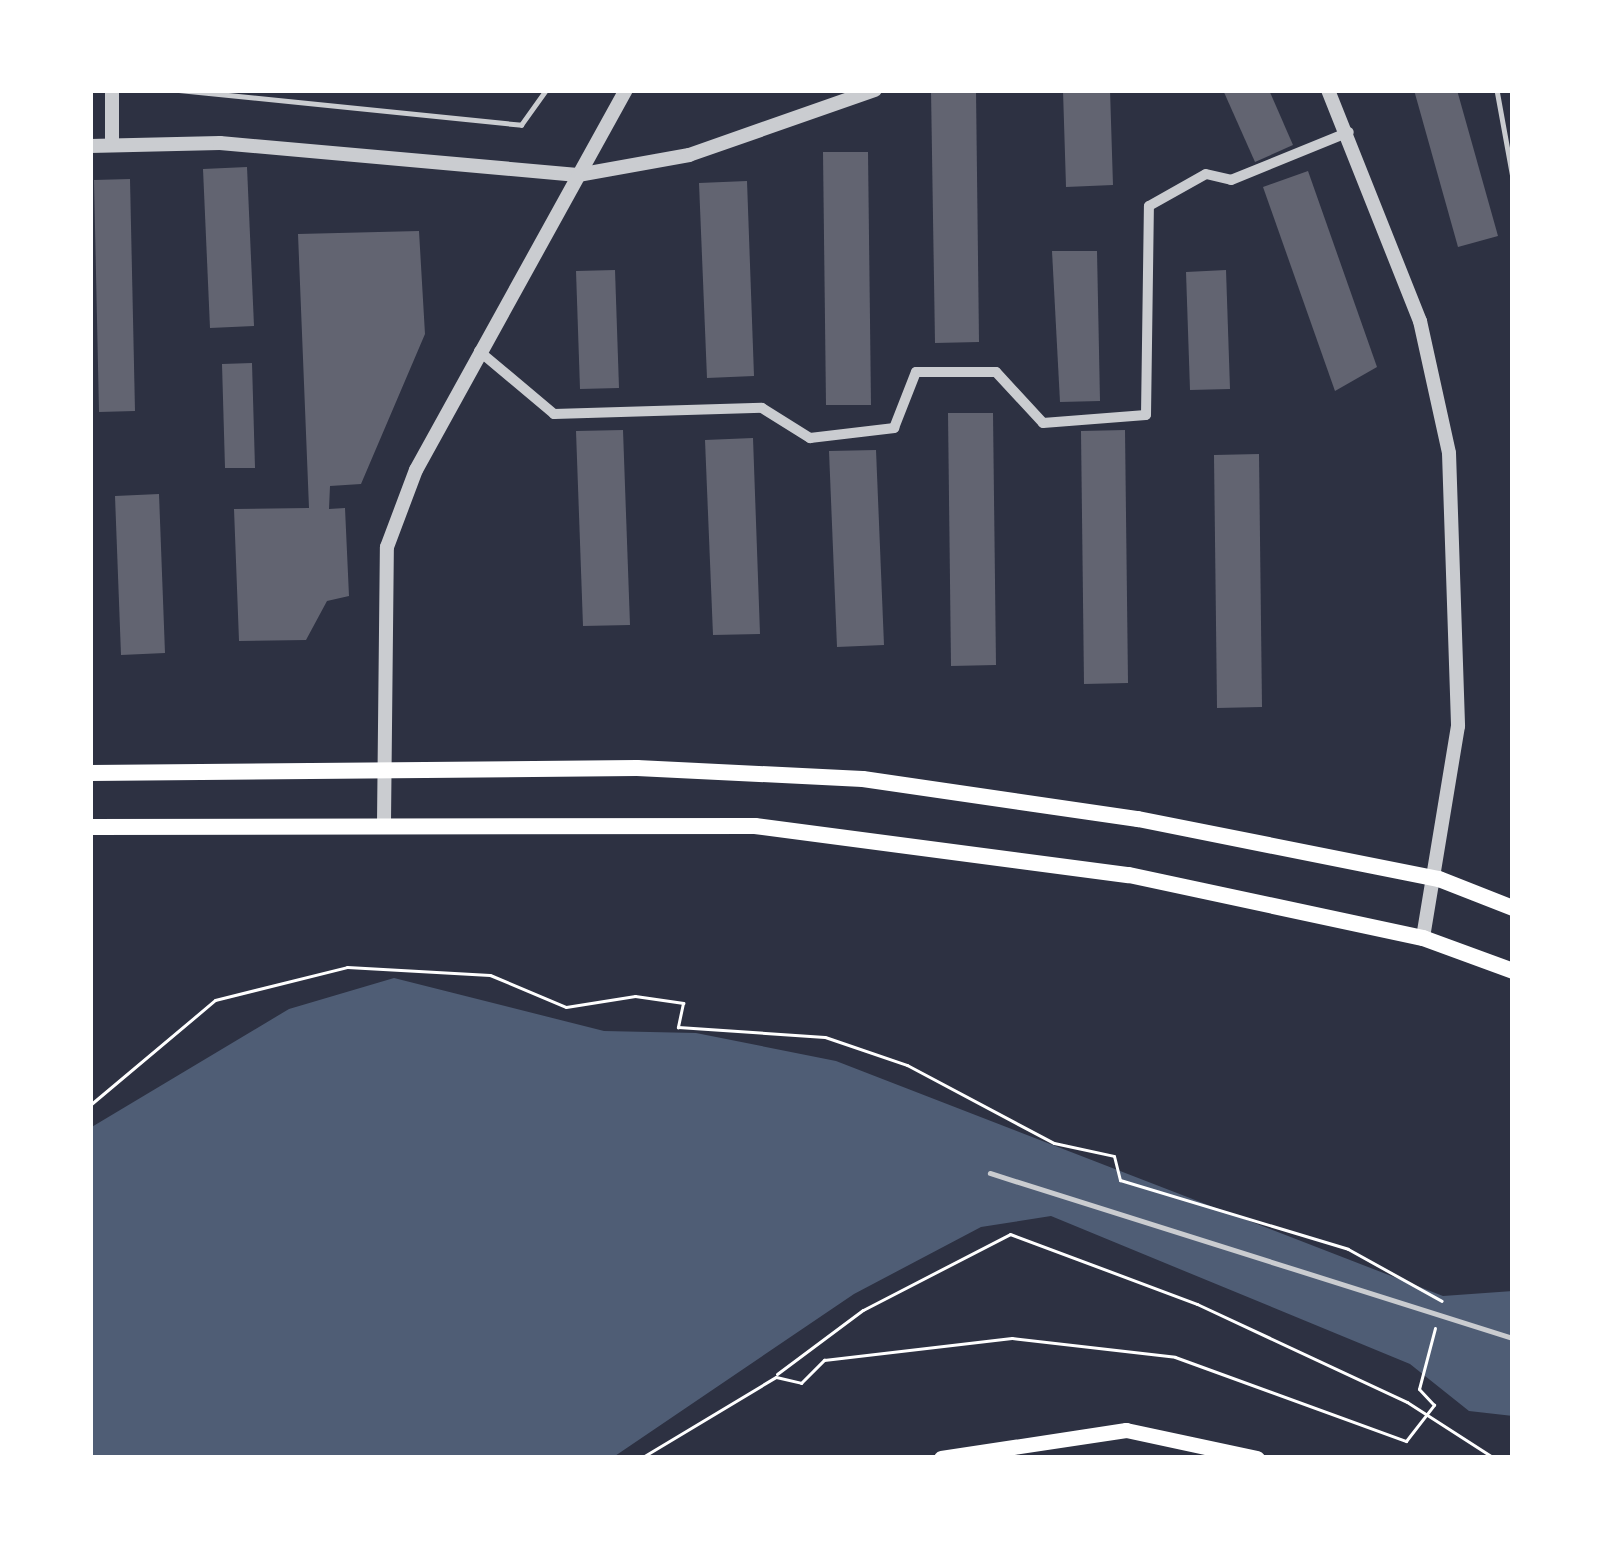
<!DOCTYPE html>
<style>
body{margin:0}
#map{position:relative;width:1603px;height:1548px;overflow:hidden;background:#2d3142;font-family:Lato,sans-serif}
div>[style]{position:absolute}
[style*='--x']{left:calc(var(--x)*1px);top:calc(var(--y)*1px);width:calc(var(--w)*1px);rotate:calc(var(--a)*1deg)}
.water>*{inset:0;background:#4f5d75}
.building>*{inset:0;background:#626471}
.path>*{height:3px;margin:-1.5px;padding:0 1.5px;transform-origin:1.5px;border-radius:1.5px;background:#fff}
.service>*{height:4.5px;margin:-2.25px;padding:0 2.25px;transform-origin:2.25px;border-radius:2.25px;background:#caccd0}
.minor>*{height:10px;margin:-5px;padding:0 5px;transform-origin:5px;border-radius:5px;background:#caccd0}
.tertiary>*{height:14px;margin:-7px;padding:0 7px;transform-origin:7px;border-radius:7px;background:#caccd0}
.secondary>*{height:15px;margin:-7.5px;padding:0 7.5px;transform-origin:7.5px;border-radius:7.5px;background:#fff}
.primary>*{height:16px;margin:-8px;padding:0 8px;transform-origin:8px;border-radius:8px;background:#fff}
span{translate:-50% -50%;white-space:nowrap;text-align:center;line-height:1.15;-webkit-text-stroke:10px #fff;paint-order:stroke}
.frame{position:absolute;inset:0;border:93px solid #fff;pointer-events:none}
</style>
<div id="map">
<div class="water">
<div style="clip-path:polygon(394px 978px,604px 1031px,696px 1033px,836px 1061px,1443px 1296px,1513px 1291px,1513px 1416px,1469px 1411px,1410px 1364px,1051px 1216px,981px 1227px,854px 1294px,612px 1458px,90px 1458px,90px 1128px,289px 1009px)"></div>
</div>
<div class="building">
<div style="clip-path:polygon(931px 90px,976px 90px,979px 342px,935px 343px)"></div>
<div style="clip-path:polygon(1063px 90px,1110px 90px,1113px 185px,1066px 187px)"></div>
<div style="clip-path:polygon(1223px 90px,1269px 90px,1293px 145px,1255px 162px)"></div>
<div style="clip-path:polygon(1414px 90px,1457px 90px,1498px 236px,1458px 247px)"></div>
<div style="clip-path:polygon(823px 152px,868px 152px,871px 405px,826px 405px)"></div>
<div style="clip-path:polygon(247px 167px,254px 326px,210px 328px,203px 169px)"></div>
<div style="clip-path:polygon(1308px 171px,1377px 367px,1335px 391px,1263px 187px)"></div>
<div style="clip-path:polygon(130px 179px,135px 411px,99px 412px,94px 180px)"></div>
<div style="clip-path:polygon(747px 181px,754px 376px,707px 378px,699px 183px)"></div>
<div style="clip-path:polygon(419px 231px,425px 334px,361px 484px,330px 486px,329px 509px,345px 508px,349px 596px,327px 601px,306px 640px,239px 641px,234px 509px,309px 508px,298px 234px)"></div>
<div style="clip-path:polygon(1052px 251px,1097px 251px,1100px 401px,1060px 402px)"></div>
<div style="clip-path:polygon(615px 270px,619px 388px,580px 389px,576px 271px)"></div>
<div style="clip-path:polygon(1226px 270px,1230px 389px,1190px 390px,1186px 272px)"></div>
<div style="clip-path:polygon(252px 363px,255px 468px,225px 468px,222px 364px)"></div>
<div style="clip-path:polygon(948px 413px,993px 413px,996px 665px,951px 666px)"></div>
<div style="clip-path:polygon(623px 430px,630px 625px,583px 626px,576px 431px)"></div>
<div style="clip-path:polygon(1125px 430px,1128px 683px,1084px 684px,1081px 431px)"></div>
<div style="clip-path:polygon(753px 438px,760px 634px,713px 635px,705px 440px)"></div>
<div style="clip-path:polygon(876px 450px,884px 645px,837px 647px,829px 451px)"></div>
<div style="clip-path:polygon(1259px 454px,1262px 707px,1217px 708px,1214px 455px)"></div>
<div style="clip-path:polygon(159px 494px,165px 653px,121px 655px,115px 496px)"></div>
</div>
<div class="path">
<div style="--x:90;--y:1105;--w:163;--a:-40"></div>
<div style="--x:215;--y:1000;--w:136;--a:-14"></div>
<div style="--x:347;--y:967;--w:143;--a:3.2"></div>
<div style="--x:490;--y:975;--w:82;--a:22.8"></div>
<div style="--x:566;--y:1007;--w:70;--a:-9.1"></div>
<div style="--x:635;--y:996;--w:49;--a:8.3"></div>
<div style="--x:683;--y:1003;--w:25;--a:102"></div>
<div style="--x:678;--y:1027;--w:147;--a:3.9"></div>
<div style="--x:825;--y:1037;--w:87;--a:18.9"></div>
<div style="--x:907;--y:1065;--w:166;--a:28"></div>
<div style="--x:1054;--y:1143;--w:61;--a:12.2"></div>
<div style="--x:1114;--y:1156;--w:25;--a:76"></div>
<div style="--x:1120;--y:1180;--w:238;--a:16.8"></div>
<div style="--x:1348;--y:1249;--w:107;--a:29"></div>
<div style="--x:777;--y:1374;--w:107;--a:-36.7"></div>
<div style="--x:863;--y:1310;--w:165;--a:-27.3"></div>
<div style="--x:1010;--y:1234;--w:200;--a:20.5"></div>
<div style="--x:1197;--y:1304;--w:232;--a:25"></div>
<div style="--x:1407;--y:1402;--w:103;--a:32.8"></div>
<div style="--x:641;--y:1458;--w:157;--a:-31"></div>
<div style="--x:776;--y:1377;--w:26;--a:13"></div>
<div style="--x:801;--y:1383;--w:33;--a:-45"></div>
<div style="--x:824;--y:1360;--w:189;--a:-6.7"></div>
<div style="--x:1012;--y:1338;--w:164;--a:6.6"></div>
<div style="--x:1175;--y:1357;--w:246;--a:20"></div>
<div style="--x:1406;--y:1441;--w:46;--a:-52.1"></div>
<div style="--x:1434;--y:1405;--w:22;--a:-133"></div>
<div style="--x:1419;--y:1389;--w:63;--a:-75.3"></div>
</div>
<div class="service">
<div style="--x:179;--y:90;--w:344;--a:5.8"></div>
<div style="--x:521;--y:125;--w:43;--a:-54.5"></div>
<div style="--x:1497;--y:90;--w:89;--a:79.7"></div>
<div style="--x:990;--y:1173;--w:548;--a:17.51"></div>
</div>
<div class="minor">
<div style="--x:479;--y:351;--w:98;--a:40"></div>
<div style="--x:554;--y:414;--w:208;--a:-1.7"></div>
<div style="--x:762;--y:408;--w:57;--a:32"></div>
<div style="--x:810;--y:438;--w:85;--a:-6.8"></div>
<div style="--x:894;--y:428;--w:60;--a:-68.6"></div>
<div style="--x:916;--y:372;--w:80;--a:0"></div>
<div style="--x:996;--y:372;--w:69;--a:47.3"></div>
<div style="--x:1043;--y:423;--w:103;--a:-4.4"></div>
<div style="--x:1146;--y:415;--w:209;--a:-89.2"></div>
<div style="--x:1149;--y:206;--w:65;--a:-29.3"></div>
<div style="--x:1206;--y:174;--w:26;--a:13"></div>
<div style="--x:1231;--y:180;--w:127;--a:-22.1"></div>
</div>
<div class="tertiary">
<div style="--x:112;--y:90;--w:54;--a:90"></div>
<div style="--x:1328;--y:90;--w:249;--a:68.3"></div>
<div style="--x:1420;--y:321;--w:135;--a:77.6"></div>
<div style="--x:1449;--y:453;--w:273;--a:88.1"></div>
<div style="--x:1458;--y:726;--w:215;--a:99.4"></div>
<div style="--x:90;--y:146;--w:130;--a:-1.3"></div>
<div style="--x:220;--y:143;--w:359;--a:5.1"></div>
<div style="--x:578;--y:175;--w:113;--a:-10.2"></div>
<div style="--x:689;--y:155;--w:197;--a:-19.3"></div>
<div style="--x:384;--y:822;--w:275;--a:-89.4"></div>
<div style="--x:387;--y:547;--w:82;--a:-69.4"></div>
<div style="--x:416;--y:470;--w:434;--a:-61.1"></div>
</div>
<div class="secondary">
<div style="--x:941;--y:1458;--w:187;--a:-8.6"></div>
<div style="--x:1126;--y:1430;--w:134;--a:12.1"></div>
</div>
<div class="primary">
<div style="--x:90;--y:773;--w:547;--a:-0.52"></div>
<div style="--x:637;--y:768;--w:226;--a:2.8"></div>
<div style="--x:863;--y:779;--w:278;--a:8.3"></div>
<div style="--x:1138;--y:819;--w:307;--a:11.3"></div>
<div style="--x:1439;--y:879;--w:79;--a:21.4"></div>
<div style="--x:90;--y:827;--w:665;--a:-0.09"></div>
<div style="--x:755;--y:826;--w:377;--a:7.5"></div>
<div style="--x:1129;--y:875;--w:301;--a:12.1"></div>
<div style="--x:1423;--y:938;--w:96;--a:20.1"></div>
</div>
<div class="frame"></div>
</div>
